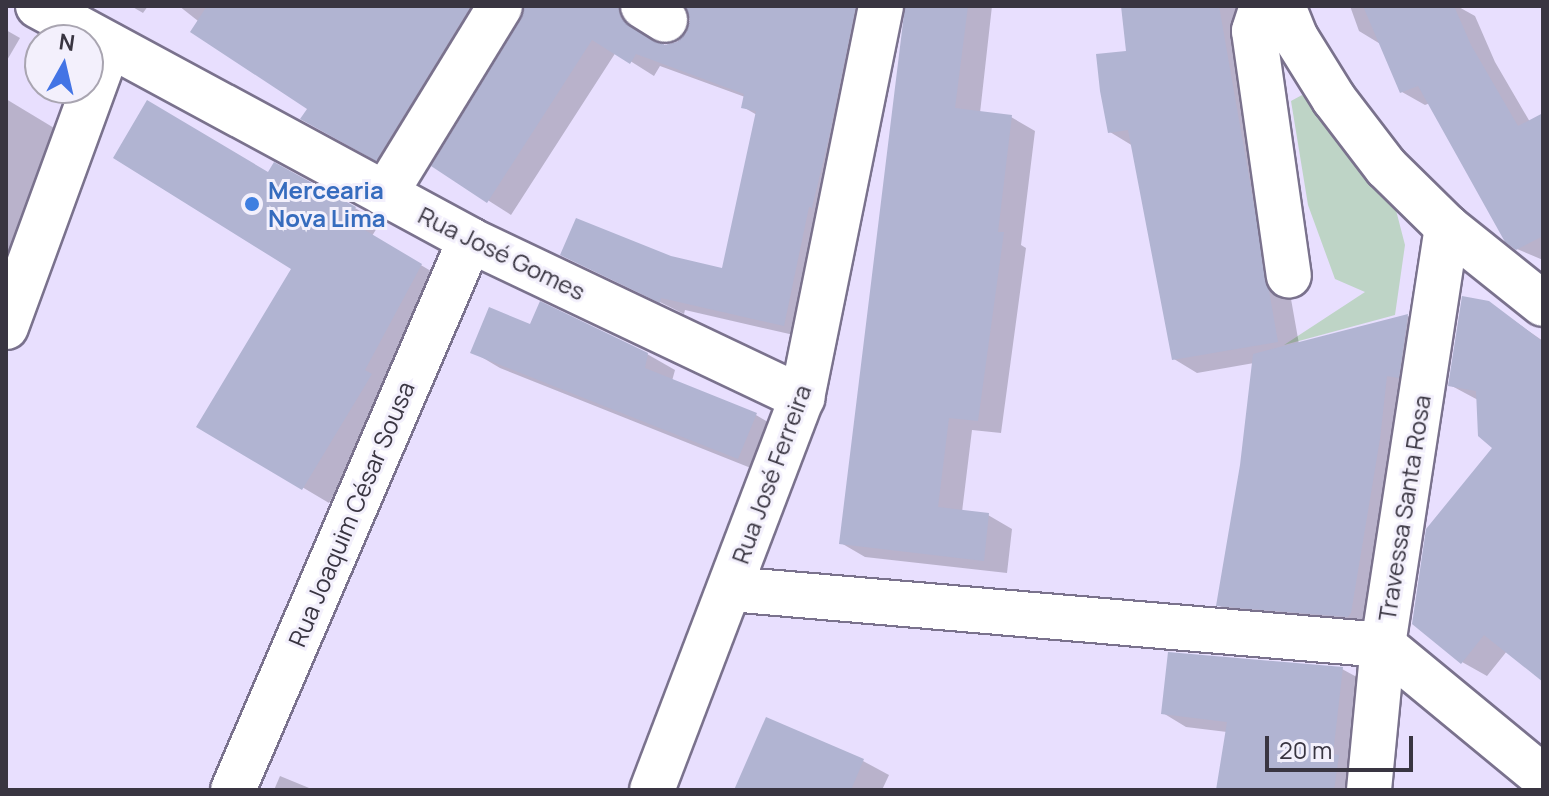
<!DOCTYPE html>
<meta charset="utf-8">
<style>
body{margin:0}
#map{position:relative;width:1549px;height:796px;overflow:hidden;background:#e8dffe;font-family:Manrope,sans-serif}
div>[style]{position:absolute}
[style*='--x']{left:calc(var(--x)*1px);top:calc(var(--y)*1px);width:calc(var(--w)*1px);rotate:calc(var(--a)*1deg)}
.green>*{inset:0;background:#bed4c6}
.shadow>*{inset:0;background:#0003}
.building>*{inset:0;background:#b1b4d2}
.roads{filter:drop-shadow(2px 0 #7a728d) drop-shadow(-2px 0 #7a728d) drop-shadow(0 2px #7a728d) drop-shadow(0 -2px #7a728d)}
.minor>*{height:44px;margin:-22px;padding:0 22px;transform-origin:22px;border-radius:22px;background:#fff}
.secondary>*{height:44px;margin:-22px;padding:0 22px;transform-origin:22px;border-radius:22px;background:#fff}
.dots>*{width:22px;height:22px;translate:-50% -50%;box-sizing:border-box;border:4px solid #f3f0fc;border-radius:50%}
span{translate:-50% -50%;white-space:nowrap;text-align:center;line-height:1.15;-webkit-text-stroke:6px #f3f0fc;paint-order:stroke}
.shop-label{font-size:24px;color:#366cbe;font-weight:700}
.left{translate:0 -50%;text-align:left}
.street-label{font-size:24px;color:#393541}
.frame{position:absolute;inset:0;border:8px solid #393541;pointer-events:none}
.north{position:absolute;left:24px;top:24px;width:80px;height:80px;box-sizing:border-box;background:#f3f0fc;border:2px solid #a9a5b1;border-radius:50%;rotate:8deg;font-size:22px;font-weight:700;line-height:32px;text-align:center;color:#393541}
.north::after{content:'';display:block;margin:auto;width:28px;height:36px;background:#4374e5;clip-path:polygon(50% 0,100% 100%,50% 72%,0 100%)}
.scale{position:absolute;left:1265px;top:736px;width:148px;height:36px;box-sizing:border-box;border:4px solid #393541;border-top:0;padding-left:10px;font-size:24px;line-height:28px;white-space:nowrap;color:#393541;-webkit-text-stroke:6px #f3f0fc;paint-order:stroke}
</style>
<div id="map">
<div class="green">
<div style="clip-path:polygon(1302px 95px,1390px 187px,1405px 245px,1395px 315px,1284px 345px,1365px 292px,1335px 279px,1308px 205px,1291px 101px)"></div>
</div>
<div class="shadow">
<div style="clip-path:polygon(131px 6px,148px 6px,143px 13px)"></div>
<div style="clip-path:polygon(179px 6px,502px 6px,400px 172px,326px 132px,309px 108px)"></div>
<div style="clip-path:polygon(527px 6px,645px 6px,641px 20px,644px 34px,663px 47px,677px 44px,687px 35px,692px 20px,688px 6px,884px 6px,807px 338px,685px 310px,684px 314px,563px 254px,671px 258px,723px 271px,757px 115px,743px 107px,745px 97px,660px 66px,654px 76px,616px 52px,511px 215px,434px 166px,523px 20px)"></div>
<div style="clip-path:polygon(907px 6px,992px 6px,980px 113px,1011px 117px,1035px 131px,1021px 245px,1026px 248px,1001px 433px,972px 430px,962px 512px,988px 515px,1012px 529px,1007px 573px,865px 557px,841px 543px)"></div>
<div style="clip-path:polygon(1123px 6px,1239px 6px,1299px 344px,1408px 316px,1433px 330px,1376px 628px,1244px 619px,1218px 605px,1242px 465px,1254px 363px,1197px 373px,1174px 359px,1133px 146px,1110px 132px,1128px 52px)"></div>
<div style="clip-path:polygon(1350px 6px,1457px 6px,1475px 16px,1495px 62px,1530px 122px,1543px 116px,1543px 260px,1517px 249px,1430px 103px,1425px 105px,1402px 92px,1382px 45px,1359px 31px)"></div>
<div style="clip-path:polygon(6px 30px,20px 38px,6px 62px)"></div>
<div style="clip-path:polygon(6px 99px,74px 140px,6px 254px)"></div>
<div style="clip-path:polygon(269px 175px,355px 208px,380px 223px,372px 236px,446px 280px,396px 390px,329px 503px,199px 426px,294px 268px)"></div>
<div style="clip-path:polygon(1489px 303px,1543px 341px,1543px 680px,1507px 651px,1487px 676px,1462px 662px,1494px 447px,1478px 400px,1450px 385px)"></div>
<div style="clip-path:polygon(531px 327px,647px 354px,675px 370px,672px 381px,756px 415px,783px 431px,766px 474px,500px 368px,473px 352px)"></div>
<div style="clip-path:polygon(1342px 669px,1366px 682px,1359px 790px,1218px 790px,1227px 732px,1186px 727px,1163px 713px)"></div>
<div style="clip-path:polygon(863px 761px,889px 775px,882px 790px,736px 790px)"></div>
<div style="clip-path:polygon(280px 776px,314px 790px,274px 790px)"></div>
</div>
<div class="building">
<div style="clip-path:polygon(207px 6px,471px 6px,376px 161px,300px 119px,307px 109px,190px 32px)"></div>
<div style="clip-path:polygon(525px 6px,618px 6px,621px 18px,630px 27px,665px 45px,677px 42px,686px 33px,690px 20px,685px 6px,856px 6px,829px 137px,812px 208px,809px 207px,784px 326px,661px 298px,660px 303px,560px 255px,576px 218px,671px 256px,722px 268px,756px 111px,741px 108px,744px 94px,636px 54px,630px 64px,592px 40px,487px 203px,431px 166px,521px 19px)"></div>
<div style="clip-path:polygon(905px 6px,968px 6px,955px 108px,1012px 115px,998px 232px,1004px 232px,978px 421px,949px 418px,938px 507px,989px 513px,984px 561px,839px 544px)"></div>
<div style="clip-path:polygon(1121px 6px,1219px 6px,1278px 342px,1172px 360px,1128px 130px,1108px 133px,1100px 91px,1096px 54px,1126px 51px)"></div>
<div style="clip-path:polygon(1363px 6px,1454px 6px,1471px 45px,1518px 126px,1543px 113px,1543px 236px,1516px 250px,1505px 242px,1418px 86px,1400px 93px)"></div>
<div style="clip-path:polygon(147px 100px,268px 172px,274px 162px,356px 207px,348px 220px,422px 264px,365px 370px,372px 374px,302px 490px,196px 427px,291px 269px,113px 158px)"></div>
<div style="clip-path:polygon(1462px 296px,1489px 301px,1543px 342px,1543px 682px,1484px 635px,1461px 664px,1412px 624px,1426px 529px,1492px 448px,1478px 436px,1476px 391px,1448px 386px)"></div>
<div style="clip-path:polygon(540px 301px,648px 353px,645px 368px,757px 413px,738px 459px,470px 353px,489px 307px,530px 324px)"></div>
<div style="clip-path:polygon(1408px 314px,1399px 378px,1387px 376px,1380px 439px,1351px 613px,1348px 617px,1216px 606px,1240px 465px,1253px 354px)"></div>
<div style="clip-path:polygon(1168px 652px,1343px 667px,1333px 754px,1339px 755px,1334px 790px,1216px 790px,1227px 722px,1161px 714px)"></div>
<div style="clip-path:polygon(766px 717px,864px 759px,851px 790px,734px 790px)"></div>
</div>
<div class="roads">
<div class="minor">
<div style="--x:38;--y:6;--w:491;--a:28.4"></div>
<div style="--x:470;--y:240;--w:368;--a:25.4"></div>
<div style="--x:643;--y:6;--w:26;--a:32"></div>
<div style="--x:1262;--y:6;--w:26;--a:108"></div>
<div style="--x:1254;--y:31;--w:247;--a:81.9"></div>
<div style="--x:385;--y:194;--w:220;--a:-58.5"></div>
<div style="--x:6;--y:327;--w:300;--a:-69.9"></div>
<div style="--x:730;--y:589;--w:655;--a:4.9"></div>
<div style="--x:1383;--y:645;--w:207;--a:39.5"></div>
<div style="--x:233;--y:790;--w:599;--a:-66.69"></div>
<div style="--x:652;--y:790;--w:420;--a:-69.1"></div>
<div style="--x:802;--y:398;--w:400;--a:-78.6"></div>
<div style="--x:1369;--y:790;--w:146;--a:-84.5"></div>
<div style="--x:1383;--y:645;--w:423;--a:-81.3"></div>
</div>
<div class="secondary">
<div style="--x:1283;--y:6;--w:35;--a:68"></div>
<div style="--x:1296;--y:38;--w:72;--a:58.1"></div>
<div style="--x:1334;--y:99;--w:86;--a:52.6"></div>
<div style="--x:1386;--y:167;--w:86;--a:44.5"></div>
<div style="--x:1447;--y:227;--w:123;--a:38.7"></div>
</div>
</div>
<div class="dots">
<div style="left:252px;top:204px;background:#3f7fe0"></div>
</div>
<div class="shop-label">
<span class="left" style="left:268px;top:204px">Mercearia<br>Nova Lima</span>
</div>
<div class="street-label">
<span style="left:502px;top:253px;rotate:26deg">Rua José Gomes</span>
<span style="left:771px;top:474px;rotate:-70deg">Rua José Ferreira</span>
<span style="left:1404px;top:508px;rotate:-81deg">Travessa Santa Rosa</span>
<span style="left:351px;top:514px;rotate:-67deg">Rua Joaquim César Sousa</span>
</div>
<div class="frame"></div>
<div class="north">N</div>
<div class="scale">20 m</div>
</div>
